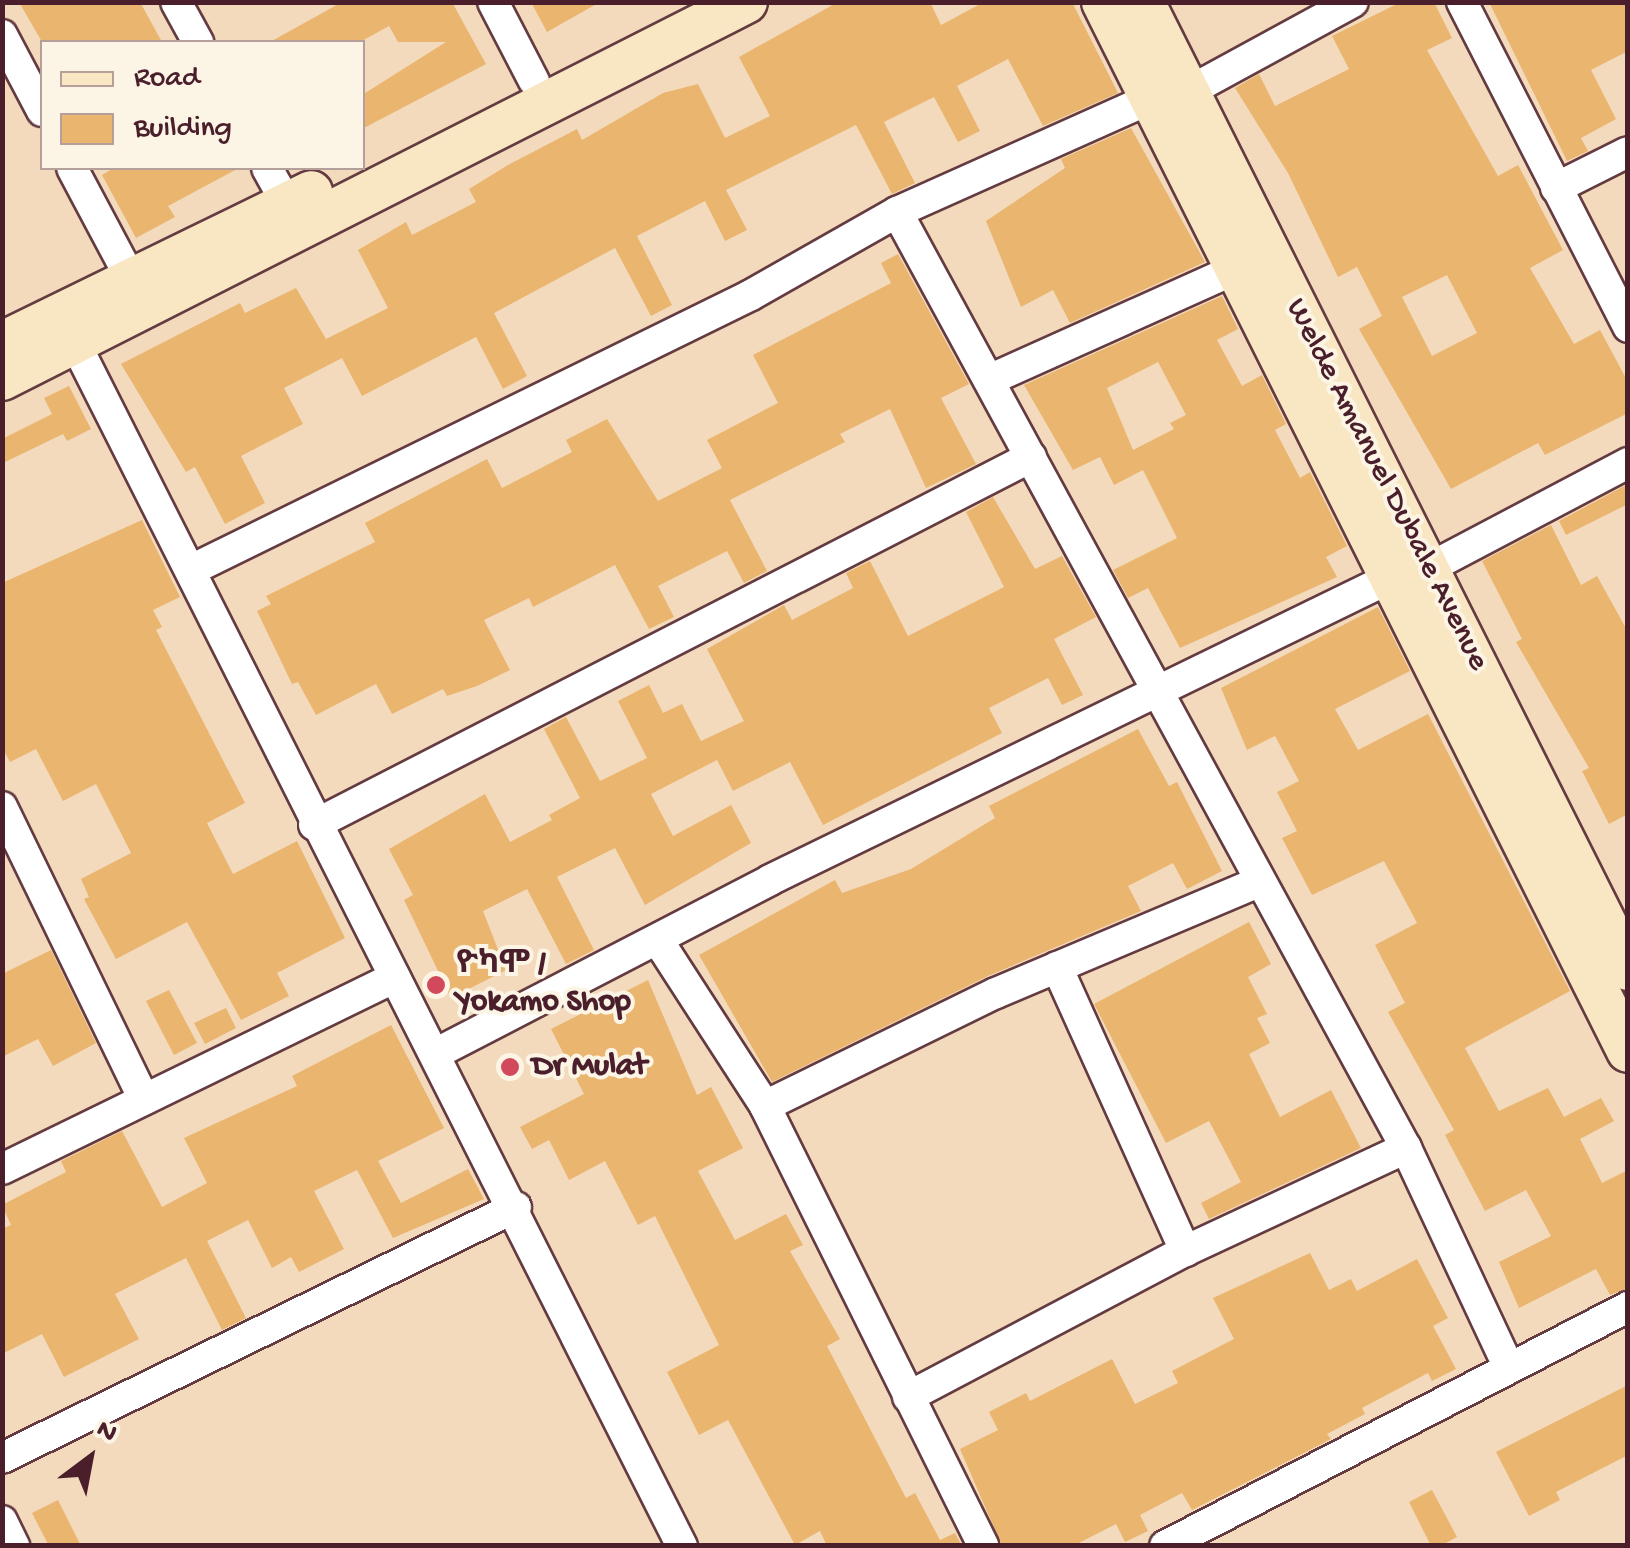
<!DOCTYPE html>
<meta charset="utf-8">
<style>
body{margin:0}
#map{position:relative;width:1630px;height:1548px;overflow:hidden;background:#f4dabc;font-family:"Gochi Hand","Noto Sans Ethiopic",sans-serif}
div>[style]{position:absolute}
[style*='--x']{left:calc(var(--x)*1px);top:calc(var(--y)*1px);width:calc(var(--w)*1px);rotate:calc(var(--a)*1deg)}
.building>*{inset:0;background:#e9b56f}
.roads{filter:drop-shadow(2px 0 #643b41) drop-shadow(-2px 0 #643b41) drop-shadow(0 2px #643b41) drop-shadow(0 -2px #643b41)}
.minor>*{height:30px;margin:-15px;padding:0 15px;transform-origin:15px;border-radius:15px;background:#fff}
.secondary>*{height:42px;margin:-21px;padding:0 21px;transform-origin:21px;border-radius:21px;background:#f9e7c3}
.dots>*{width:28px;height:28px;translate:-50% -50%;box-sizing:border-box;border:5px solid #fcf5e5;border-radius:50%}
span{translate:-50% -50%;white-space:nowrap;text-align:center;line-height:1.15;-webkit-text-stroke:8px #fcf5e5;paint-order:stroke}
.street-label{font-size:32px;color:#4a1f2b}
.poi-label{font-size:32px;color:#4a1f2b;font-weight:700}
.left{translate:0 -50%;text-align:left}
.frame{position:absolute;inset:0;border:5px solid #4a1f2b;pointer-events:none}
.legend{position:absolute;left:40px;top:40px;width:325px;height:130px;box-sizing:border-box;background:#fcf5e5;border:2px solid #b59f9b;margin:0;padding:12px 18px;list-style:none;font-size:30px;color:#4a1f2b}
.legend li{display:flex;align-items:center;gap:20px;height:50px}
.legend b{width:50px;border:2px solid #b59f9b}
.north{position:absolute;left:40px;top:1408px;width:100px;height:100px;-webkit-text-stroke:8px #fcf5e5;paint-order:stroke;rotate:32deg;font-size:28px;font-weight:700;line-height:40px;text-align:center;color:#4a1f2b}
.north::after{content:'';display:block;margin:auto;width:35px;height:45px;background:#4a1f2b;clip-path:polygon(50% 0,100% 100%,50% 72%,0 100%)}
</style>
<div id="map">
<div class="building">
<div style="clip-path:polygon(19px 2px,140px 2px,162px 42px,42px 42px)"></div>
<div style="clip-path:polygon(342px 2px,452px 2px,486px 64px,362px 129px,362px 95px,446px 42px,398px 42px,389px 26px,360px 42px,270px 42px)"></div>
<div style="clip-path:polygon(531px 2px,600px 2px,547px 32px)"></div>
<div style="clip-path:polygon(838px 2px,930px 2px,941px 25px,984px 2px,1072px 2px,1118px 93px,1043px 126px,1008px 59px,957px 86px,980px 131px,958px 142px,934px 97px,884px 122px,915px 183px,892px 194px,856px 125px,726px 190px,747px 230px,725px 241px,705px 201px,637px 236px,672px 305px,651px 316px,615px 248px,494px 313px,527px 376px,503px 389px,476px 337px,362px 396px,342px 358px,284px 388px,303px 424px,241px 456px,265px 503px,225px 524px,195px 467px,186px 472px,121px 364px,240px 303px,245px 313px,296px 288px,326px 339px,388px 308px,358px 250px,406px 222px,412px 235px,476px 202px,469px 189px,508px 165px,577px 129px,582px 140px,663px 93px,698px 84px,725px 138px,770px 116px,739px 57px)"></div>
<div style="clip-path:polygon(evenodd,1401px 2px,1434px 2px,1452px 38px,1427px 50px,1498px 176px,1518px 165px,1563px 250px,1530px 268px,1574px 344px,1600px 330px,1628px 382px,1628px 413px,1545px 455px,1538px 443px,1451px 489px,1359px 329px,1382px 316px,1357px 267px,1338px 277px,1288px 173px,1235px 88px,1259px 74px,1275px 106px,1349px 69px,1332px 36px,1401px 2px,1447px 275px,1477px 333px,1432px 356px,1402px 297px,1447px 275px)"></div>
<div style="clip-path:polygon(1489px 2px,1628px 2px,1628px 51px,1591px 70px,1616px 119px,1581px 138px,1588px 151px,1567px 161px)"></div>
<div style="clip-path:polygon(1131px 128px,1205px 262px,1070px 323px,1053px 290px,1021px 307px,986px 221px,1065px 168px,1061px 159px)"></div>
<div style="clip-path:polygon(114px 168px,239px 168px,168px 206px,175px 217px,136px 238px,102px 175px)"></div>
<div style="clip-path:polygon(898px 254px,969px 384px,941px 398px,976px 464px,926px 488px,890px 409px,840px 434px,845px 442px,730px 500px,767px 571px,744px 583px,727px 551px,658px 586px,674px 617px,649px 629px,615px 565px,533px 607px,529px 598px,484px 620px,510px 670px,477px 686px,447px 696px,443px 689px,392px 714px,376px 684px,316px 715px,298px 682px,292px 684px,257px 611px,271px 604px,266px 596px,375px 542px,365px 523px,487px 459px,502px 488px,572px 452px,566px 440px,607px 419px,658px 501px,722px 468px,707px 440px,778px 403px,753px 355px,891px 283px,881px 263px)"></div>
<div style="clip-path:polygon(evenodd,1222px 296px,1238px 329px,1217px 340px,1242px 386px,1262px 375px,1286px 424px,1275px 430px,1300px 478px,1310px 472px,1347px 546px,1326px 557px,1337px 577px,1180px 648px,1148px 588px,1128px 598px,1113px 570px,1177px 538px,1143px 470px,1114px 485px,1100px 457px,1073px 470px,1024px 385px,1222px 296px,1158px 362px,1186px 415px,1170px 423px,1174px 429px,1133px 450px,1107px 388px,1158px 362px)"></div>
<div style="clip-path:polygon(69px 386px,91px 429px,67px 441px,63px 434px,3px 463px,2px 439px,52px 414px,44px 398px)"></div>
<div style="clip-path:polygon(1628px 484px,1628px 504px,1566px 535px,1559px 521px)"></div>
<div style="clip-path:polygon(993px 497px,1035px 569px,1062px 556px,1096px 617px,1054px 639px,1083px 695px,1062px 705px,1048px 678px,989px 708px,1002px 733px,823px 825px,790px 762px,733px 791px,717px 760px,651px 794px,673px 836px,731px 805px,751px 843px,645px 905px,615px 848px,557px 877px,594px 950px,566px 964px,527px 889px,483px 911px,506px 970px,451px 998px,404px 900px,413px 895px,389px 849px,485px 794px,510px 842px,552px 820px,549px 815px,580px 798px,544px 729px,566px 717px,600px 781px,647px 758px,618px 701px,649px 685px,663px 713px,682px 704px,701px 741px,744px 721px,707px 649px,784px 605px,792px 620px,853px 588px,846px 573px,870px 561px,908px 636px,1004px 587px,966px 512px)"></div>
<div style="clip-path:polygon(142px 520px,180px 597px,153px 610px,162px 627px,156px 630px,245px 803px,207px 823px,233px 874px,297px 841px,345px 938px,277px 973px,289px 996px,241px 1020px,187px 922px,116px 959px,84px 899px,89px 897px,81px 879px,131px 853px,96px 784px,63px 801px,36px 749px,10px 762px,2px 747px,2px 583px)"></div>
<div style="clip-path:polygon(1551px 525px,1581px 585px,1597px 576px,1628px 632px,1628px 814px,1609px 824px,1582px 771px,1589px 768px,1516px 642px,1522px 639px,1482px 561px)"></div>
<div style="clip-path:polygon(1378px 607px,1410px 671px,1335px 709px,1358px 750px,1428px 714px,1570px 991px,1465px 1048px,1499px 1111px,1548px 1088px,1564px 1117px,1601px 1098px,1614px 1121px,1580px 1139px,1602px 1183px,1628px 1170px,1628px 1288px,1610px 1295px,1596px 1269px,1519px 1308px,1499px 1262px,1551px 1236px,1526px 1190px,1485px 1211px,1445px 1135px,1454px 1130px,1388px 1012px,1405px 1003px,1375px 945px,1417px 923px,1384px 861px,1312px 895px,1282px 838px,1297px 831px,1277px 792px,1299px 781px,1275px 736px,1247px 750px,1221px 688px)"></div>
<div style="clip-path:polygon(1138px 729px,1169px 786px,1177px 782px,1222px 871px,1187px 889px,1173px 863px,1128px 886px,1141px 911px,988px 976px,772px 1082px,699px 955px,835px 880px,842px 893px,911px 869px,995px 818px,989px 806px)"></div>
<div style="clip-path:polygon(1249px 922px,1271px 964px,1248px 977px,1267px 1014px,1257px 1018px,1270px 1043px,1249px 1054px,1280px 1117px,1331px 1090px,1361px 1148px,1209px 1219px,1201px 1203px,1241px 1182px,1209px 1121px,1166px 1143px,1094px 1004px)"></div>
<div style="clip-path:polygon(51px 950px,96px 1043px,53px 1066px,38px 1039px,2px 1057px,2px 974px)"></div>
<div style="clip-path:polygon(648px 980px,697px 1095px,711px 1087px,743px 1148px,698px 1171px,735px 1240px,786px 1214px,803px 1245px,790px 1251px,840px 1339px,827px 1346px,906px 1498px,915px 1493px,940px 1540px,955px 1533px,962px 1546px,827px 1546px,820px 1531px,795px 1545px,728px 1420px,699px 1435px,667px 1372px,719px 1345px,655px 1216px,638px 1225px,605px 1161px,569px 1180px,549px 1140px,532px 1149px,520px 1127px,584px 1094px,551px 1029px)"></div>
<div style="clip-path:polygon(169px 990px,197px 1043px,174px 1055px,146px 1001px)"></div>
<div style="clip-path:polygon(226px 1008px,236px 1028px,205px 1044px,194px 1023px)"></div>
<div style="clip-path:polygon(391px 1025px,444px 1128px,378px 1161px,401px 1203px,468px 1169px,484px 1199px,393px 1238px,357px 1170px,314px 1191px,344px 1249px,299px 1272px,291px 1257px,272px 1268px,248px 1220px,207px 1241px,246px 1318px,222px 1330px,186px 1258px,115px 1294px,139px 1339px,64px 1377px,42px 1334px,2px 1354px,2px 1229px,11px 1225px,2px 1205px,66px 1172px,61px 1161px,122px 1131px,162px 1207px,207px 1183px,184px 1138px,297px 1086px,292px 1076px)"></div>
<div style="clip-path:polygon(1310px 1253px,1329px 1290px,1351px 1279px,1357px 1291px,1417px 1259px,1448px 1318px,1433px 1326px,1456px 1369px,1432px 1381px,1428px 1373px,1362px 1408px,1365px 1414px,1327px 1434px,1331px 1439px,1192px 1510px,1182px 1493px,1140px 1515px,1148px 1531px,1125px 1542px,1116px 1524px,1073px 1546px,1002px 1546px,960px 1449px,998px 1430px,989px 1412px,1026px 1393px,1030px 1401px,1112px 1359px,1135px 1404px,1178px 1383px,1172px 1371px,1234px 1339px,1213px 1298px)"></div>
<div style="clip-path:polygon(1628px 1385px,1628px 1455px,1556px 1492px,1560px 1500px,1529px 1516px,1496px 1452px)"></div>
<div style="clip-path:polygon(1432px 1490px,1457px 1537px,1440px 1546px,1431px 1546px,1409px 1502px)"></div>
<div style="clip-path:polygon(58px 1500px,81px 1546px,49px 1546px,32px 1513px)"></div>
</div>
<div class="roads">
<div class="minor">
<div style="--x:176;--y:2;--w:46;--a:61.2"></div>
<div style="--x:493;--y:2;--w:89;--a:62.6"></div>
<div style="--x:1462;--y:2;--w:365;--a:62.9"></div>
<div style="--x:2;--y:35;--w:86;--a:62.2"></div>
<div style="--x:1186;--y:93;--w:190;--a:-28.6"></div>
<div style="--x:72;--y:168;--w:126;--a:62"></div>
<div style="--x:267;--y:168;--w:41;--a:60.9"></div>
<div style="--x:1556;--y:188;--w:80;--a:-26.6"></div>
<div style="--x:897;--y:212;--w:1065;--a:61.46"></div>
<div style="--x:1406;--y:1148;--w:243;--a:64.9"></div>
<div style="--x:74;--y:341;--w:1350;--a:63.23"></div>
<div style="--x:989;--y:380;--w:271;--a:-24.2"></div>
<div style="--x:1429;--y:568;--w:225;--a:-27.8"></div>
<div style="--x:191;--y:570;--w:624;--a:-26.15"></div>
<div style="--x:751;--y:295;--w:168;--a:-29.6"></div>
<div style="--x:897;--y:212;--w:277;--a:-24.1"></div>
<div style="--x:2;--y:807;--w:325;--a:64.1"></div>
<div style="--x:314;--y:825;--w:806;--a:-27.17"></div>
<div style="--x:659;--y:942;--w:195;--a:57.1"></div>
<div style="--x:765;--y:1106;--w:491;--a:63.6"></div>
<div style="--x:1057;--y:967;--w:312;--a:65.7"></div>
<div style="--x:435;--y:1054;--w:377;--a:-27.4"></div>
<div style="--x:770;--y:880;--w:692;--a:-25.97"></div>
<div style="--x:765;--y:1106;--w:257;--a:-26.1"></div>
<div style="--x:996;--y:993;--w:285;--a:-22.9"></div>
<div style="--x:2;--y:1169;--w:437;--a:-26"></div>
<div style="--x:908;--y:1397;--w:313;--a:-27.8"></div>
<div style="--x:1185;--y:1251;--w:244;--a:-25"></div>
<div style="--x:2;--y:1458;--w:572;--a:-26.03"></div>
<div style="--x:2;--y:1521;--w:28;--a:64"></div>
<div style="--x:1165;--y:1546;--w:521;--a:-27.3"></div>
</div>
<div class="secondary">
<div style="--x:1103;--y:2;--w:1173;--a:63.41"></div>
<div style="--x:1143;--y:2;--w:1082;--a:63.36"></div>
<div style="--x:2;--y:343;--w:344;--a:-26"></div>
<div style="--x:2;--y:379;--w:834;--a:-26.87"></div>
</div>
</div>
<div class="dots">
<div style="left:436px;top:985px;background:#d1495b"></div>
<div style="left:510px;top:1067px;background:#d1495b"></div>
</div>
<div class="street-label">
<span style="left:1386px;top:485px;rotate:63deg">Welde Amanuel Dubale Avenue</span>
</div>
<div class="poi-label">
<span class="left" style="left:456px;top:985px">ዮካሞ /<br>Yokamo Shop</span>
<span class="left" style="left:532px;top:1067px">Dr Mulat</span>
</div>
<div class="frame"></div>
<ul class="legend">
<li><b style="height:12px;background:#f9e7c3"></b>Road</li>
<li><b style="height:28px;background:#e9b56f"></b>Building</li>
</ul>
<div class="north">N</div>
</div>
